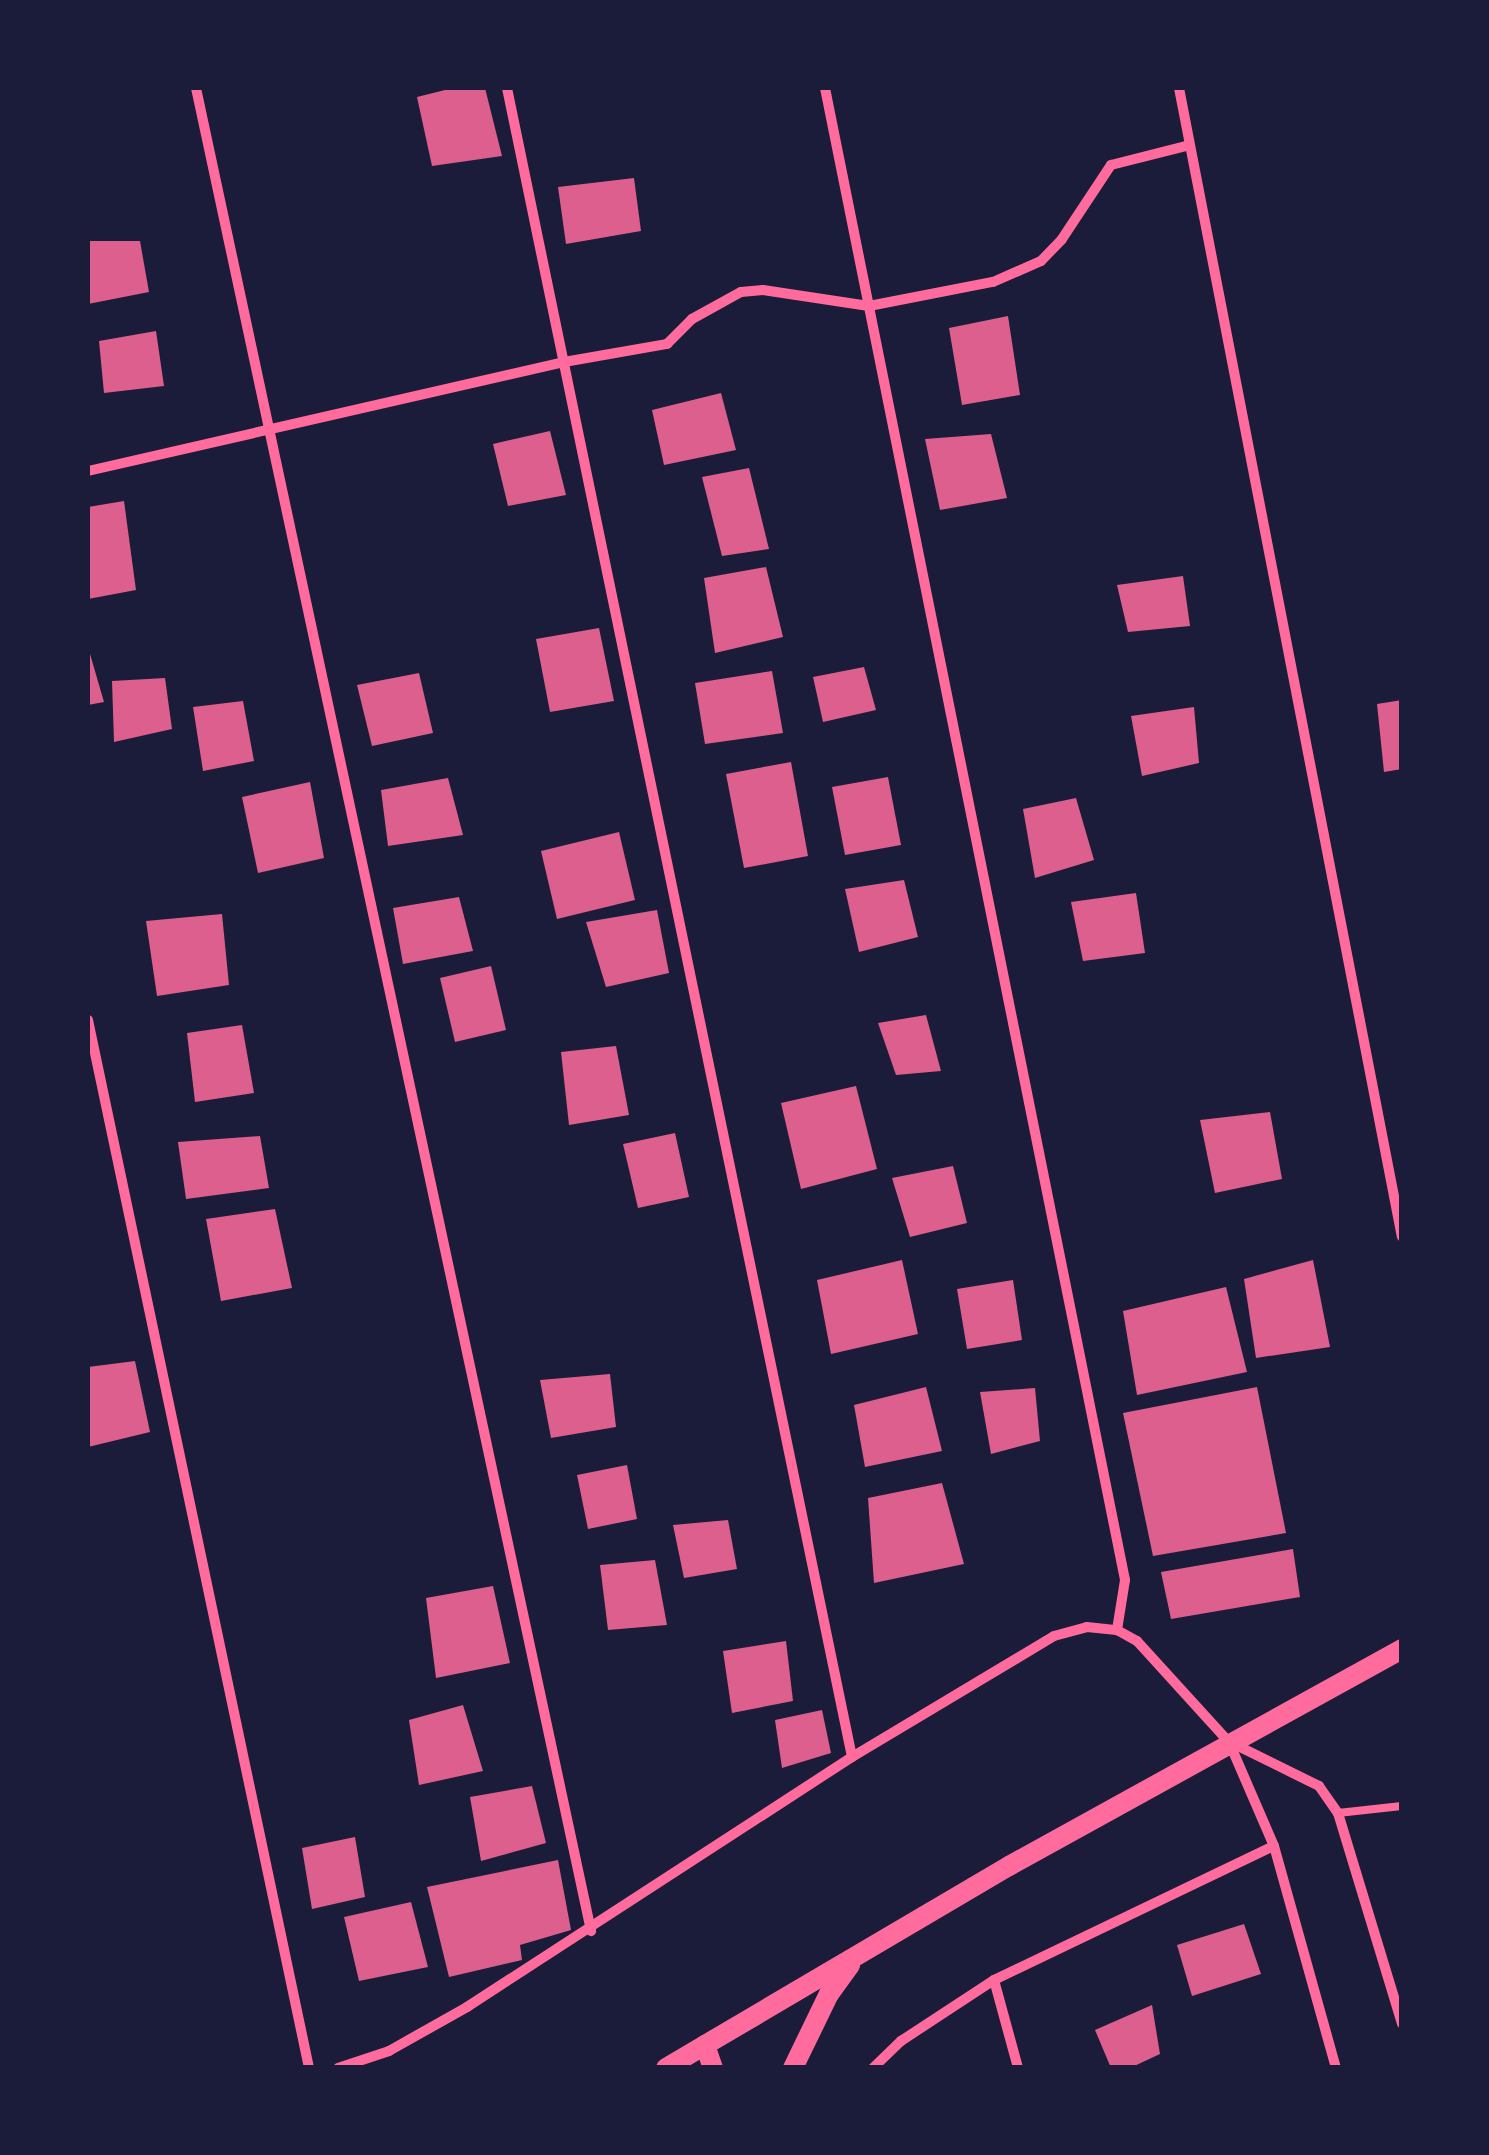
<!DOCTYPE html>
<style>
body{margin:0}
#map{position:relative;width:1489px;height:2155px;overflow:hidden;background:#1b1b3a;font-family:Mulish,sans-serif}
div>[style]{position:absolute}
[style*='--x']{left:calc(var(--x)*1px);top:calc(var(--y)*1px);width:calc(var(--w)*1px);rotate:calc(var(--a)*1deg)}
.building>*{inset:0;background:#dd5f8e}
.service>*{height:8px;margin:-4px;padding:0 4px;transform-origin:4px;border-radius:4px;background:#ff6b9d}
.minor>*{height:10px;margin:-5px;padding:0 5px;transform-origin:5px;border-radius:5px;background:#ff6b9d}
.secondary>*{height:20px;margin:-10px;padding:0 10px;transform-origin:10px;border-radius:10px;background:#ff6b9d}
span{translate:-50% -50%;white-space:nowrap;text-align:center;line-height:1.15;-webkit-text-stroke:9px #1b1b3a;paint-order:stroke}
.frame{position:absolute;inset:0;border:90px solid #1b1b3a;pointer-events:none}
</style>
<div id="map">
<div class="building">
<div style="clip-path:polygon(453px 88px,485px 88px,502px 156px,432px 166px,417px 97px)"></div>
<div style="clip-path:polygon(634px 178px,641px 231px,566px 244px,558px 187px)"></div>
<div style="clip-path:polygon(88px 241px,140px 241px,149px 292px,88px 304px)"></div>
<div style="clip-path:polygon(1008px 316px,1020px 395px,962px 405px,949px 328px)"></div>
<div style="clip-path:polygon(156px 331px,164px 386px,104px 393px,99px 341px)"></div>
<div style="clip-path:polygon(721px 393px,736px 450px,664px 465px,652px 410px)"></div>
<div style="clip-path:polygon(550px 431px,566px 495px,508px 506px,493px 444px)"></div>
<div style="clip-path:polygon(991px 434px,1007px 498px,940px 510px,925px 439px)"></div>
<div style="clip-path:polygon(749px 468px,769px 549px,722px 556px,702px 477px)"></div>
<div style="clip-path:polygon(124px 501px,136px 590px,88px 599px,88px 507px)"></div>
<div style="clip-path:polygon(766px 567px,783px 637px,715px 653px,704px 578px)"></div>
<div style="clip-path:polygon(1183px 576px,1190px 626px,1128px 632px,1117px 585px)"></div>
<div style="clip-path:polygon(599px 628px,614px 701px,550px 712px,536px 639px)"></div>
<div style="clip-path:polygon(88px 647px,104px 702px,88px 705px)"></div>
<div style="clip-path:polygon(864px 667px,876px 710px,823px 722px,813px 677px)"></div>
<div style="clip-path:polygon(772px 671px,783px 733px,705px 744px,695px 683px)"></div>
<div style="clip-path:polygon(419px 673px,433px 733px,372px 746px,357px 685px)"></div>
<div style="clip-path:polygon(165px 678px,172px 729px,114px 742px,112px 681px)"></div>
<div style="clip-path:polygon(1402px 700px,1402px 769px,1384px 772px,1377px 704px)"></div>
<div style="clip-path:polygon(243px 701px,254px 761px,203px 771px,193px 707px)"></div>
<div style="clip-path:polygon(1194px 707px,1199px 763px,1142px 776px,1131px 716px)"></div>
<div style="clip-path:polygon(791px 762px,808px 856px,744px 868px,726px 774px)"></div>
<div style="clip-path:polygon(888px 777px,901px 845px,845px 855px,832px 787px)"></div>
<div style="clip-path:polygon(448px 778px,463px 835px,388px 846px,381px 790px)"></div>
<div style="clip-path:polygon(310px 782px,324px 858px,258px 873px,242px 797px)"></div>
<div style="clip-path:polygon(1076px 798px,1094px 860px,1035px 878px,1023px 809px)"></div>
<div style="clip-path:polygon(619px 832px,635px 900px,557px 919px,541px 851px)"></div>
<div style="clip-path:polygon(904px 880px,918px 937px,859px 952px,845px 889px)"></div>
<div style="clip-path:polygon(1136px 893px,1145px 953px,1083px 961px,1071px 902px)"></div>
<div style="clip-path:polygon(459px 897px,473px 951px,403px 964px,393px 908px)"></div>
<div style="clip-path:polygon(657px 910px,669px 973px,606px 987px,586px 922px)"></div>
<div style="clip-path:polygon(222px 914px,229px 985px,157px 996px,146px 921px)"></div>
<div style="clip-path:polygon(491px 966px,506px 1030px,455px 1042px,440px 978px)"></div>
<div style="clip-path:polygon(926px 1015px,941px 1071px,896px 1075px,878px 1023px)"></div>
<div style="clip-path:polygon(242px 1025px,254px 1093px,195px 1102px,187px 1033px)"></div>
<div style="clip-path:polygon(616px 1046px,629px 1115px,569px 1125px,561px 1052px)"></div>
<div style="clip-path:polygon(856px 1086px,877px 1169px,801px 1189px,781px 1103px)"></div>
<div style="clip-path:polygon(1270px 1112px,1282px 1179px,1215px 1193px,1200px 1120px)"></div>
<div style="clip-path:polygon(675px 1133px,689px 1197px,638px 1208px,623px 1144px)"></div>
<div style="clip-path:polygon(260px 1136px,269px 1188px,186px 1199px,178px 1142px)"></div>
<div style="clip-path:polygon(953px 1166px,967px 1223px,910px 1237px,892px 1178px)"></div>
<div style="clip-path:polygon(275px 1209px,292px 1288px,221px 1301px,206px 1219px)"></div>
<div style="clip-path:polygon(902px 1260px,918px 1334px,831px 1354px,817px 1280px)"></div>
<div style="clip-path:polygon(1313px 1260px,1330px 1347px,1256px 1358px,1244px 1279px)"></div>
<div style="clip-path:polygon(1013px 1280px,1022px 1340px,967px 1349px,957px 1289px)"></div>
<div style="clip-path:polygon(1226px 1287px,1247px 1372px,1137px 1395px,1123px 1311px)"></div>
<div style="clip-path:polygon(135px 1361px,150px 1432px,88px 1447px,88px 1367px)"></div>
<div style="clip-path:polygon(610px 1374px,616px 1427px,551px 1438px,540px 1380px)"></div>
<div style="clip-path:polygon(926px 1387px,942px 1451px,865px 1467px,854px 1405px)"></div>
<div style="clip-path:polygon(1257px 1387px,1286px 1533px,1153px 1556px,1123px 1413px)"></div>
<div style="clip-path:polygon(1035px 1388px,1040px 1441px,991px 1454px,980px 1392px)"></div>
<div style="clip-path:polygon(627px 1465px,637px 1519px,588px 1529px,577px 1475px)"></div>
<div style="clip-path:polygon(942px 1483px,964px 1564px,874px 1583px,868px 1498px)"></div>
<div style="clip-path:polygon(728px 1520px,737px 1569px,684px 1578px,673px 1525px)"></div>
<div style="clip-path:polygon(1293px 1549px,1300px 1597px,1171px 1619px,1161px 1572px)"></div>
<div style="clip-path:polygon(655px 1560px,667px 1625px,608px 1630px,600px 1565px)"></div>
<div style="clip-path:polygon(493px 1586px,510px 1663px,436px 1678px,426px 1598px)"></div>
<div style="clip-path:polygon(786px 1641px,793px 1701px,732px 1713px,723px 1651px)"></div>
<div style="clip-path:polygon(463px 1705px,483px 1771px,419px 1785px,409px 1720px)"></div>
<div style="clip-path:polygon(822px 1710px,831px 1753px,782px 1768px,775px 1720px)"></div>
<div style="clip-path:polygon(532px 1786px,546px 1843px,481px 1861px,470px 1797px)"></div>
<div style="clip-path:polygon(355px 1837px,365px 1897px,312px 1909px,302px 1848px)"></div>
<div style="clip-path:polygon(558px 1860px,571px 1930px,520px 1945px,522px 1960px,449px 1977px,427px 1887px)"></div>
<div style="clip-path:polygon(411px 1902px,428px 1967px,359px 1981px,344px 1917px)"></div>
<div style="clip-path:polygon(1244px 1924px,1261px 1974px,1192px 1996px,1177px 1945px)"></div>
<div style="clip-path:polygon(1152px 2005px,1160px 2054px,1130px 2068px,1111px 2068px,1095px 2030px)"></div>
</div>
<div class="service">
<div style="--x:1338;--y:1813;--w:64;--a:-6.2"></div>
</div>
<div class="minor">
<div style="--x:196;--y:88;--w:1885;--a:77.9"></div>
<div style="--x:507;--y:88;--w:1704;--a:78.32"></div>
<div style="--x:825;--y:88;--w:1522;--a:78.63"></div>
<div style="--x:1125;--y:1580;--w:51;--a:99.1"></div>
<div style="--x:1179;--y:88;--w:1170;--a:79.02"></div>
<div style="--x:88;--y:471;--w:488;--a:-12.9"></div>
<div style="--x:564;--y:362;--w:105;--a:-9.9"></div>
<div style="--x:667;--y:344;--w:35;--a:-45"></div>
<div style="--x:692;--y:319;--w:56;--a:-28.9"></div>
<div style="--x:741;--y:292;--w:22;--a:-5"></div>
<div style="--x:763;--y:290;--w:107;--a:8.6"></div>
<div style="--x:869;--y:306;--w:126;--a:-11"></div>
<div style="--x:993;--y:282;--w:52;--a:-23.6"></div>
<div style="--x:1041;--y:261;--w:30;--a:-46"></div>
<div style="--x:1062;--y:239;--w:89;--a:-56.5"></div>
<div style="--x:1111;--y:165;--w:81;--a:-14.2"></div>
<div style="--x:88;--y:1020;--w:1071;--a:78.09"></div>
<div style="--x:1234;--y:1744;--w:95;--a:26.3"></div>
<div style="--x:1319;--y:1786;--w:33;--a:55"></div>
<div style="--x:1338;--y:1813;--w:220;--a:73.1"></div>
<div style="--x:994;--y:1980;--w:91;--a:74.7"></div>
<div style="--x:338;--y:2068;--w:54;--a:-18.4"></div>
<div style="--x:389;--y:2051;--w:90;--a:-29.4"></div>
<div style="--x:467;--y:2007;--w:459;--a:-33"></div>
<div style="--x:852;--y:1757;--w:235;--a:-30.9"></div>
<div style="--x:1054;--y:1636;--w:34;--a:-15"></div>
<div style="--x:1087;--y:1627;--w:30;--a:6"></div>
<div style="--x:1117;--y:1630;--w:23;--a:29"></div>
<div style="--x:1137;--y:1641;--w:137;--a:47.7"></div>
<div style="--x:1229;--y:1742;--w:113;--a:66.6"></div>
<div style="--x:1274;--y:1846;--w:230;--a:74.4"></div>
<div style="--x:873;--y:2068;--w:39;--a:-44"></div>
<div style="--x:901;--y:2041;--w:111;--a:-33.3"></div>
<div style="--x:994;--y:1980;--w:310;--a:-25.6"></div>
</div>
<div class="secondary">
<div style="--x:705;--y:2045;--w:24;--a:71"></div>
<div style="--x:666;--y:2068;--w:398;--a:-30.5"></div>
<div style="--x:1009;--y:1866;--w:449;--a:-28.9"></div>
<div style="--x:793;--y:2068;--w:82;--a:-64.1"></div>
<div style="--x:829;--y:1994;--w:36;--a:-54"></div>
</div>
<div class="frame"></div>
</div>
